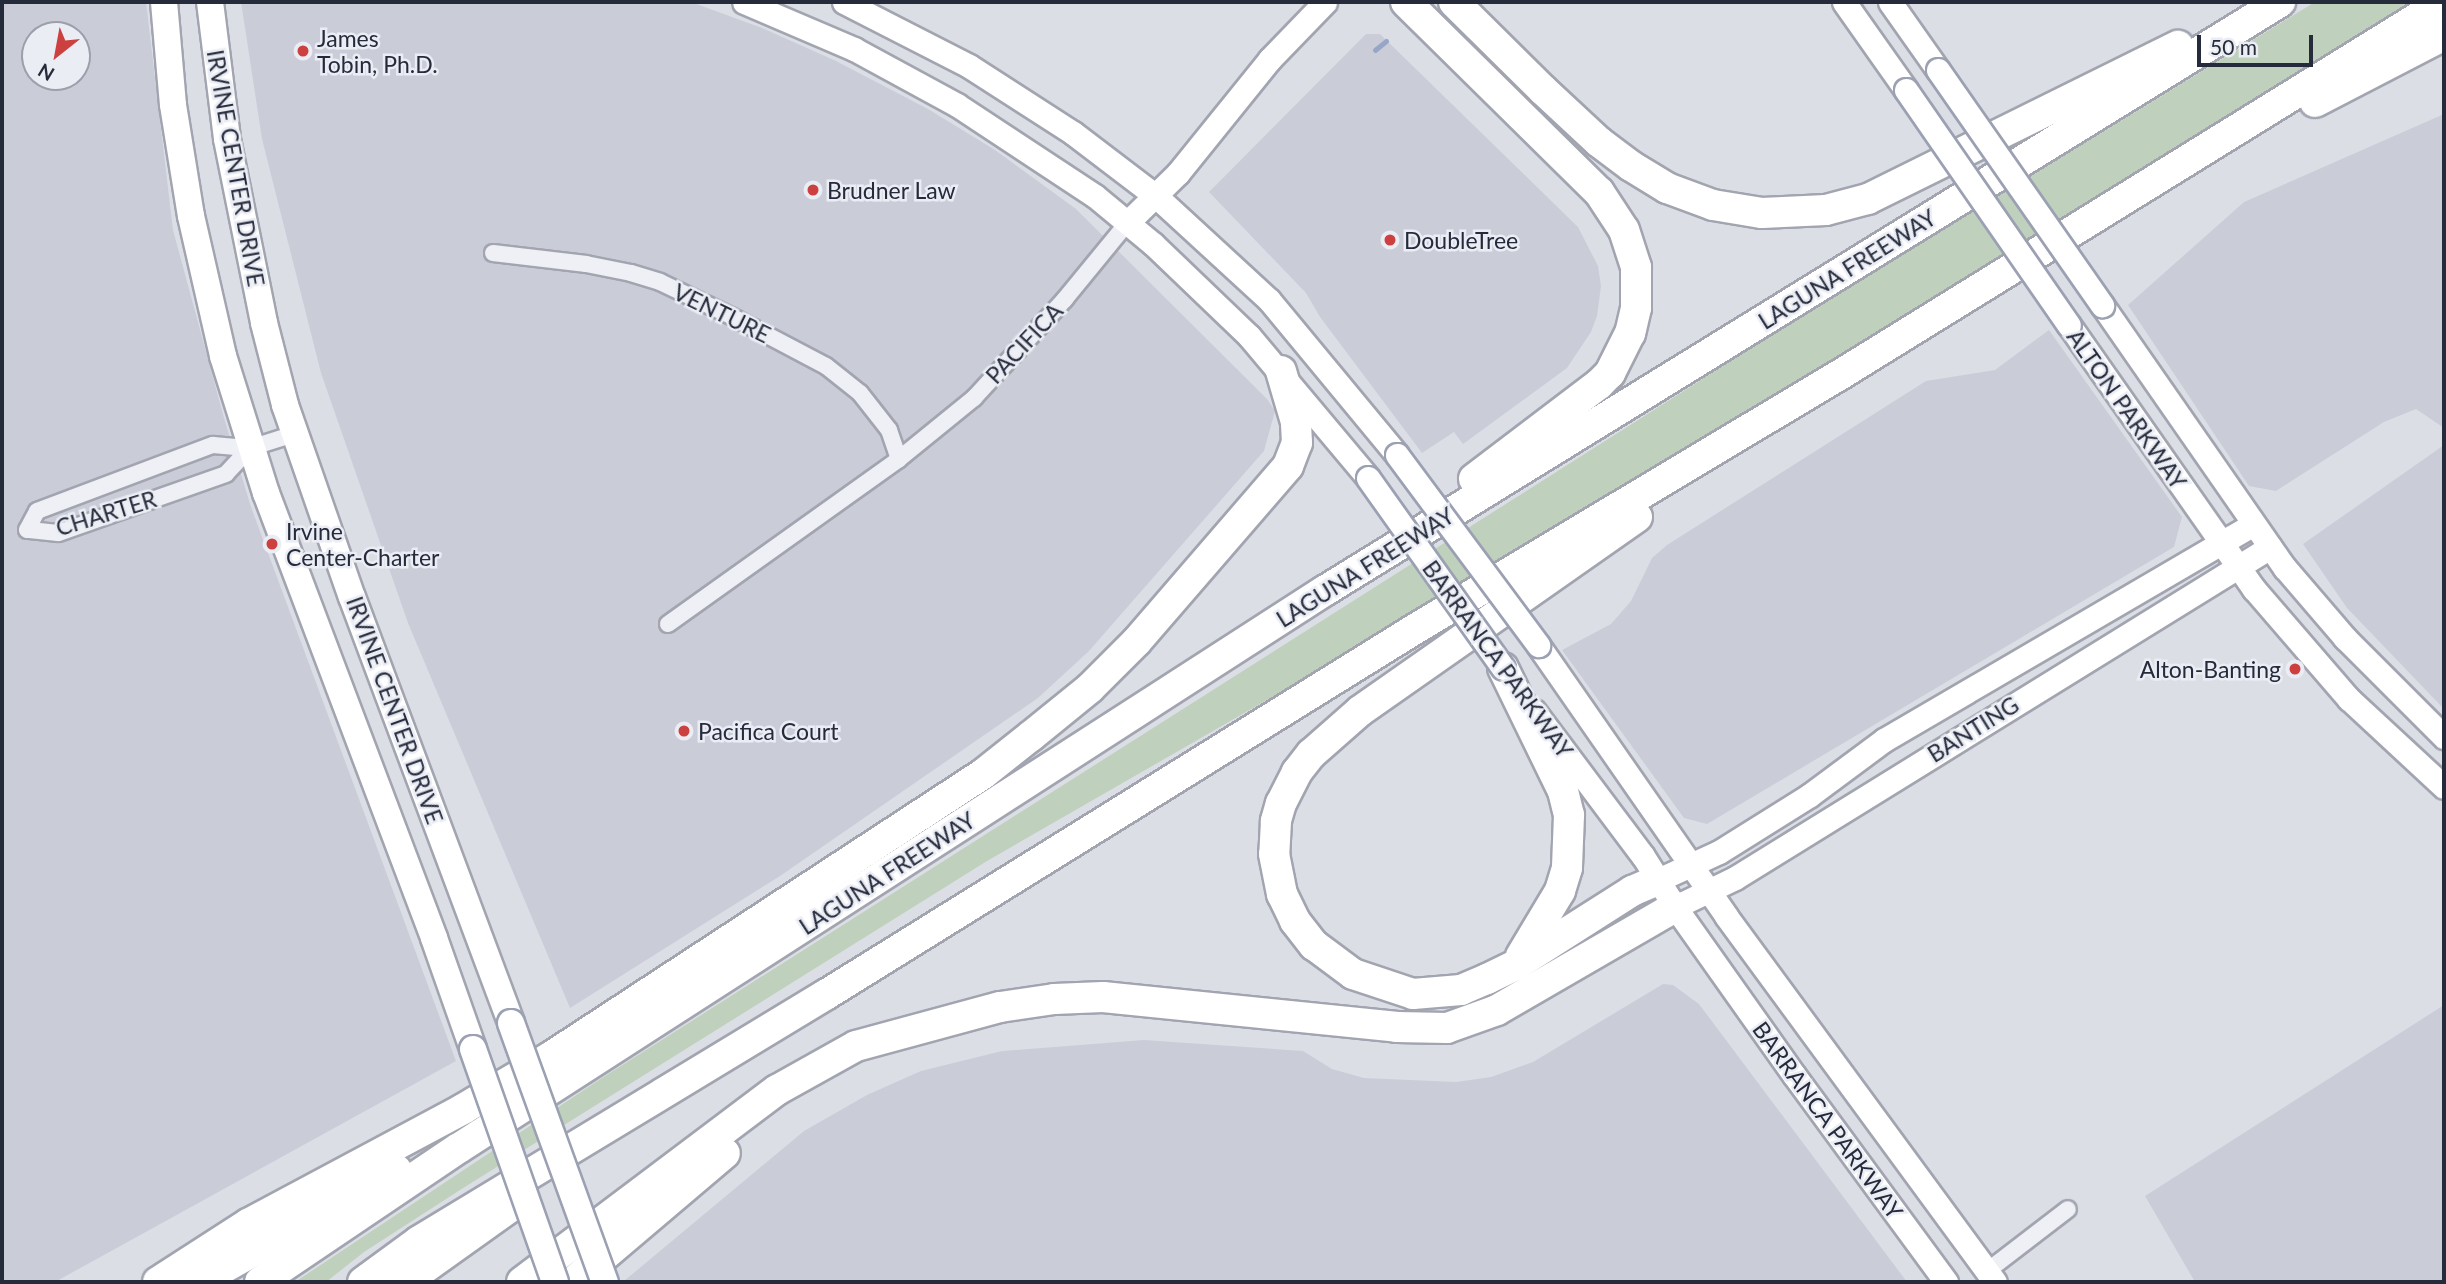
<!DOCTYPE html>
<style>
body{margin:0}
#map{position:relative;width:2446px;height:1284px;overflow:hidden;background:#dcdee6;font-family:Lato,sans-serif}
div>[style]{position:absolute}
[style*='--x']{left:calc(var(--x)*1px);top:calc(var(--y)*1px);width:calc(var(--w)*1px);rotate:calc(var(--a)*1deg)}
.built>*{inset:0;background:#cacdd8}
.green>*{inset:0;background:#bfd0bd}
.stream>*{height:4.5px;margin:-2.25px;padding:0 2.25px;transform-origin:2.25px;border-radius:2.25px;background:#97a6c6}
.roads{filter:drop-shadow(2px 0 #a2a5b0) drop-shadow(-2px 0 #a2a5b0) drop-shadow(0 2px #a2a5b0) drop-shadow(0 -2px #a2a5b0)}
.street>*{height:16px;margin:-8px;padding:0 8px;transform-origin:8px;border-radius:8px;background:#eef0f5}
.secondary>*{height:23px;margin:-11.5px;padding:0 11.5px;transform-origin:11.5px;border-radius:11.5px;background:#fff}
.primary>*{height:26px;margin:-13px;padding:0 13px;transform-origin:13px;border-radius:13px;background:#fff}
.highway>*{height:30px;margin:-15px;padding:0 15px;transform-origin:15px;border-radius:15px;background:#fff}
.bridges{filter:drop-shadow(2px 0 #9ba1b2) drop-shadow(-2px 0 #9ba1b2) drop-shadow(0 2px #9ba1b2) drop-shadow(0 -2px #9ba1b2)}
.secondary-bridge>*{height:23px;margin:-11.5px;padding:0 11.5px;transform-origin:11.5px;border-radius:11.5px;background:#fff}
.primary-bridge>*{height:26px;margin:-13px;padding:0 13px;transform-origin:13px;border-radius:13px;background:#fff}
.dots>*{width:19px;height:19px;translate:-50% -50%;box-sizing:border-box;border:4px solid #ebedf4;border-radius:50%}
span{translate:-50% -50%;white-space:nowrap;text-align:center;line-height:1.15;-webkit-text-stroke:5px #ebedf4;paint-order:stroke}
.poi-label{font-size:23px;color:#262b3c}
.left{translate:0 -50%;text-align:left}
.right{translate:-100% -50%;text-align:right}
.street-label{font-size:23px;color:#262b3c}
.frame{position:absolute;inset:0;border:4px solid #262b3c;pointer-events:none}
.north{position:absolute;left:21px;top:21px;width:70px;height:70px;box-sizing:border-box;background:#ebedf4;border:2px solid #9c9faa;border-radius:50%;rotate:211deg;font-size:19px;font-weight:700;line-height:28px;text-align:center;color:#262b3c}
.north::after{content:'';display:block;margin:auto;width:24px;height:32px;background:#cc4140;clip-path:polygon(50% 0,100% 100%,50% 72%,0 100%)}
.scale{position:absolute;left:2197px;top:35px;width:116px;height:32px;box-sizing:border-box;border:4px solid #262b3c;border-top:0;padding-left:9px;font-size:21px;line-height:24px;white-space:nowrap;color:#262b3c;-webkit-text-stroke:5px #ebedf4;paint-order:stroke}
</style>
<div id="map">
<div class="built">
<div style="clip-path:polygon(evenodd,2px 2px,146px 2px,173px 230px,224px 418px,251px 507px,456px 1061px,55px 1282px,2px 1282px,2px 2px,35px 35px,77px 35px,77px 77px,35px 77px,35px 35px)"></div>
<div style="clip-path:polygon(241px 2px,691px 2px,762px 28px,836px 61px,928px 109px,995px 150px,1076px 209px,1267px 399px,1275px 411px,1264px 451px,1089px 651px,1038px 698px,780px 876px,570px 1008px,408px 623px,321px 373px,262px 139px)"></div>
<div style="clip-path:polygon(1366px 34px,1380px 34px,1578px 227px,1598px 266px,1601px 286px,1597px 316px,1591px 332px,1567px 368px,1463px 444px,1454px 432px,1422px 453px,1320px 317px,1306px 293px,1209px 192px)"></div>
<div style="clip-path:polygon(2444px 114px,2444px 428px,2416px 409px,2384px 422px,2276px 491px,2249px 486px,2128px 305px,2244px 202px)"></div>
<div style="clip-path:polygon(2049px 330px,2182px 517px,2174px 547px,1707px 824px,1684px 818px,1562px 650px,1611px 624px,1631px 601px,1652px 558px,1667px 545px,1926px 381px,1995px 370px)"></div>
<div style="clip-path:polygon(2444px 445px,2444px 709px,2347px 608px,2303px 544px)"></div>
<div style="clip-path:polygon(1663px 984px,1673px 985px,1699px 1004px,1907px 1282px,624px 1281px,804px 1131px,867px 1095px,921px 1071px,1002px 1051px,1144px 1040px,1303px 1051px,1332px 1069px,1364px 1078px,1456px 1082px,1491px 1077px,1533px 1062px)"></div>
<div style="clip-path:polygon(2444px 1005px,2444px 1282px,2195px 1282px,2145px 1196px)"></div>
</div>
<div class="green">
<div style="clip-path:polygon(2315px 2px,2416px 2px,1533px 547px,987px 861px,460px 1190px,364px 1252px,326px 1282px,295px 1282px,602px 1078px,1764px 340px)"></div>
</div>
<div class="stream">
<div style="--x:1375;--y:50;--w:14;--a:-39"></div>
</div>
<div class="roads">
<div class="street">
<div style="--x:493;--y:253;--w:94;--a:6.7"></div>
<div style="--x:586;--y:264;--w:46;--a:11.3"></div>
<div style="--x:631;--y:273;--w:30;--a:17"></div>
<div style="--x:660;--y:282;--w:79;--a:25.6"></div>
<div style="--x:731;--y:316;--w:107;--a:27.8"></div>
<div style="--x:826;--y:366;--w:43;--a:38.5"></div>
<div style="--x:860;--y:393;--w:47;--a:51.9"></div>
<div style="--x:889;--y:430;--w:31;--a:71"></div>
<div style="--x:250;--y:448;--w:35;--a:133"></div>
<div style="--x:226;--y:474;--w:178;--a:160.6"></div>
<div style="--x:58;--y:533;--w:31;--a:-174"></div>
<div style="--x:27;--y:530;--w:21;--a:-62"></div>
<div style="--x:37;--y:511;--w:188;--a:-20.6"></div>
<div style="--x:213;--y:445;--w:37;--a:5"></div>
<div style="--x:250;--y:448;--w:46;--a:-17.7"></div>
<div style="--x:668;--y:624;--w:284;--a:-35.5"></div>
<div style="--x:899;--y:459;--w:97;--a:-39.1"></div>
<div style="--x:974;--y:398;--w:134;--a:-47.4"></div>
<div style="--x:1065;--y:299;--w:99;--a:-50.7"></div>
<div style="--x:1986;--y:1272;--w:103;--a:-37.5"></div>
</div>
<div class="secondary">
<div style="--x:744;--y:2;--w:120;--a:23.1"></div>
<div style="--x:854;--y:49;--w:117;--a:28.5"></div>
<div style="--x:957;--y:105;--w:165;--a:33.4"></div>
<div style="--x:1095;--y:196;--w:75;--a:39.6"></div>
<div style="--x:1153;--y:244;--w:133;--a:43.8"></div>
<div style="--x:1249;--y:336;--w:185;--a:50"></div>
<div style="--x:844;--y:2;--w:140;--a:27.1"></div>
<div style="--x:969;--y:66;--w:124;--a:32.8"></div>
<div style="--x:1073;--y:133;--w:106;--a:37.3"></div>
<div style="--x:1157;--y:197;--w:152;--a:42.6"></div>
<div style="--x:1269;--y:300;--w:201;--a:50.4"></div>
<div style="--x:1844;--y:2;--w:108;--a:54.8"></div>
<div style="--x:1890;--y:2;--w:83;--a:54.8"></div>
<div style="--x:1128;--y:222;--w:70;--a:-44.4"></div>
<div style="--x:1178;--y:173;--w:146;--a:-51.1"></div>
<div style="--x:1270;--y:59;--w:79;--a:-46"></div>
<div style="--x:2102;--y:305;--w:320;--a:55.2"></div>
<div style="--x:2285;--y:568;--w:92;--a:49.4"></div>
<div style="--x:2345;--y:638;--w:140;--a:45"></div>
<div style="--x:2069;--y:325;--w:322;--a:55"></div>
<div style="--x:2254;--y:589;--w:145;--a:49.2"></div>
<div style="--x:2349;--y:699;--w:129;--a:42.8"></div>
<div style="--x:1538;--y:645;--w:330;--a:55.2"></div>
<div style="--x:1726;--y:916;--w:454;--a:53.7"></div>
<div style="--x:1534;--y:711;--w:181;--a:53.1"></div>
<div style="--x:1643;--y:856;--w:60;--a:57.9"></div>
<div style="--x:1675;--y:907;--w:206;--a:54.7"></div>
<div style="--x:1794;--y:1075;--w:257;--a:53.7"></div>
<div style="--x:1658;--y:880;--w:67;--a:-24.7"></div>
<div style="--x:1719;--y:852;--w:107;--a:-32.1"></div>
<div style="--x:1810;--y:795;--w:92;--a:-36.6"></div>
<div style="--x:1884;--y:740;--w:428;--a:-30.3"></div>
<div style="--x:1675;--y:907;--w:67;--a:-25.8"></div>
<div style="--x:1735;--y:878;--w:629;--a:-31.74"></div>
</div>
<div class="primary">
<div style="--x:164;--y:2;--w:103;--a:85"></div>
<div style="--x:173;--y:105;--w:112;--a:80.8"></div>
<div style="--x:191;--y:216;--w:144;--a:77.1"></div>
<div style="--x:223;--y:356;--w:144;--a:72.6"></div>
<div style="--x:266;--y:493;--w:476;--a:69.3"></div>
<div style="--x:434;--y:938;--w:118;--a:70.6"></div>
<div style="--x:210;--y:2;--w:138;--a:82.9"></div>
<div style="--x:227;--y:139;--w:188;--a:78.6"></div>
<div style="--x:264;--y:323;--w:85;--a:75.6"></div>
<div style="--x:285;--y:405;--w:203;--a:70.8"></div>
<div style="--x:352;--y:597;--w:455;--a:69.5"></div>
</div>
<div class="highway">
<div style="--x:1406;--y:2;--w:271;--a:44.6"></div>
<div style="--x:1599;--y:192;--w:45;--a:56.7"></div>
<div style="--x:1624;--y:230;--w:39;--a:72"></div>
<div style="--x:1636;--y:267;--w:41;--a:90"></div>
<div style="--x:1636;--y:308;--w:26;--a:103"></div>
<div style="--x:1630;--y:333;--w:45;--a:116.6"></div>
<div style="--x:1610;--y:373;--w:16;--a:135"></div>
<div style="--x:1599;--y:384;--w:157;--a:142.8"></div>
<div style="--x:1454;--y:2;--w:125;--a:44.7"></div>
<div style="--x:1543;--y:90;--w:76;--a:42.9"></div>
<div style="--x:1599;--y:142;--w:40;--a:37"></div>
<div style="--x:1631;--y:166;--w:42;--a:31.4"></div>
<div style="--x:1667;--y:188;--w:49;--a:20.3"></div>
<div style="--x:1713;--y:205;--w:50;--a:9.3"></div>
<div style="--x:1762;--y:213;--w:64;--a:-2.7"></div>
<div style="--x:1826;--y:210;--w:43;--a:-14.7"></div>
<div style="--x:1868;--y:199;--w:346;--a:-26.3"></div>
<div style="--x:2315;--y:102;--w:145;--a:-27.4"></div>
<div style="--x:1637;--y:517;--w:338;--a:145"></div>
<div style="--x:1360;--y:711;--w:65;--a:138.7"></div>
<div style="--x:1311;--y:754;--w:23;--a:128"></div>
<div style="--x:1297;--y:772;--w:35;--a:117"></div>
<div style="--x:1281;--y:803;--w:19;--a:106"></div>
<div style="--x:1276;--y:821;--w:33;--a:93"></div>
<div style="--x:1274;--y:854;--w:41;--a:78.7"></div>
<div style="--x:1282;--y:894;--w:30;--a:64"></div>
<div style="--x:1295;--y:921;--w:31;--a:52"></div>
<div style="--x:1314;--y:945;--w:49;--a:36.6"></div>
<div style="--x:1353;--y:974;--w:63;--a:18.4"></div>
<div style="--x:1413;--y:994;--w:48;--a:-4.8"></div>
<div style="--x:1461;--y:990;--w:28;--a:-23"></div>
<div style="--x:1487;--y:979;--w:32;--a:-26"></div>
<div style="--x:1516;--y:965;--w:138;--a:-32.5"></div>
<div style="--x:1632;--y:891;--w:28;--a:-23"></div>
<div style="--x:1503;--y:668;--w:137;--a:64"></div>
<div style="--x:1563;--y:791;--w:25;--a:76"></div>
<div style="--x:1569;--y:815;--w:53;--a:92.2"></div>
<div style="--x:1567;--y:868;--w:24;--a:107"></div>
<div style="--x:1560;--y:891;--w:76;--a:121"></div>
<div style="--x:158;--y:1282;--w:107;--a:-32.8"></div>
<div style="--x:248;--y:1224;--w:244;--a:-28.1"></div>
<div style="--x:463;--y:1109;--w:104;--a:-30.8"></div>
<div style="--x:552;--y:1056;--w:515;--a:-33.2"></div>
<div style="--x:983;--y:774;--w:61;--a:-38.4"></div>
<div style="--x:1031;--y:736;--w:76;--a:-39.1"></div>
<div style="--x:1090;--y:688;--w:66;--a:-45"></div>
<div style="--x:1137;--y:641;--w:231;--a:-49.2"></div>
<div style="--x:1288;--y:466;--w:25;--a:-69"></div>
<div style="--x:1297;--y:443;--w:21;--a:-93"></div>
<div style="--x:1296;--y:422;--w:53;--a:-106.4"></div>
<div style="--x:199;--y:1282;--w:227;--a:-29.6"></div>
<div style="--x:260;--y:1282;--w:240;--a:-34"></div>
<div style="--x:459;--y:1148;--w:1031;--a:-32.77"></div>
<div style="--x:1326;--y:590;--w:1121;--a:-31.65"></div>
<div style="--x:363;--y:1282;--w:69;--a:-36.2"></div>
<div style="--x:419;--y:1241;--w:477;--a:-31.2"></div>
<div style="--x:827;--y:994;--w:692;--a:-31.83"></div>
<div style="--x:1415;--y:629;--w:493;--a:-30.9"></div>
<div style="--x:1838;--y:376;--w:711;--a:-31.72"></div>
<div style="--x:405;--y:1282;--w:133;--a:-35.5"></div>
<div style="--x:522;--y:1282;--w:319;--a:-37"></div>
<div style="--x:777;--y:1090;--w:90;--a:-29.1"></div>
<div style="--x:856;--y:1046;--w:149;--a:-15.2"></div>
<div style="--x:1000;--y:1007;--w:55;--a:-8.4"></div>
<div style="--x:1054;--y:999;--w:49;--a:-2.3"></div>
<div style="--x:1103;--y:997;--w:296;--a:5.8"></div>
<div style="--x:1397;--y:1027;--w:50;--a:1.1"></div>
<div style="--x:1447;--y:1028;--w:53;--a:-19.8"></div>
<div style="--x:1497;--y:1010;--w:206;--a:-30.1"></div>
<div style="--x:573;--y:1282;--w:199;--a:-40.3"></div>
</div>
</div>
<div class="bridges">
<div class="secondary-bridge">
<div style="--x:1938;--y:70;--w:287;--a:55.1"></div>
<div style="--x:1906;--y:90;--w:286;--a:55.3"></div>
<div style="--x:1397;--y:455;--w:237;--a:53.4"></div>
<div style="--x:1368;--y:478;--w:233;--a:54.6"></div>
</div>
<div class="primary-bridge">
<div style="--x:511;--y:1023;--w:276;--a:70.1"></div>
<div style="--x:473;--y:1049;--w:247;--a:70.6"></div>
</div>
</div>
<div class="dots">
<div style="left:303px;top:51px;background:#cc4140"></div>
<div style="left:813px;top:190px;background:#cc4140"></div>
<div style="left:1390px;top:240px;background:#cc4140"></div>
<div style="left:272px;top:544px;background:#cc4140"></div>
<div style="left:2295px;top:669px;background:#cc4140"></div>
<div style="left:684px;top:731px;background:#cc4140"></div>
</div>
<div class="poi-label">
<span class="left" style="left:317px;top:51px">James<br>Tobin, Ph.D.</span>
<span class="left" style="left:827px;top:190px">Brudner Law</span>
<span class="left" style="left:1404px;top:240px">DoubleTree</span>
<span class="left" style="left:286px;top:544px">Irvine<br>Center-Charter</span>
<span class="right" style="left:2281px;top:669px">Alton-Banting</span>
<span class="left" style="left:698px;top:731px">Pacifica Court</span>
</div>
<div class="street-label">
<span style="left:236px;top:168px;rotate:80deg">IRVINE CENTER DRIVE</span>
<span style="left:1847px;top:269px;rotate:-32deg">LAGUNA FREEWAY</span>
<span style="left:722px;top:313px;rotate:26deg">VENTURE</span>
<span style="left:1024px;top:343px;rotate:-47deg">PACIFICA</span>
<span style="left:2127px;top:409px;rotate:55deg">ALTON PARKWAY</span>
<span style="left:106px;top:513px;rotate:-17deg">CHARTER</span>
<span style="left:1365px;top:567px;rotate:-32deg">LAGUNA FREEWAY</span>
<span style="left:1498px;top:659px;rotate:54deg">BARRANCA PARKWAY</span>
<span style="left:395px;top:710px;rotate:70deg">IRVINE CENTER DRIVE</span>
<span style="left:1973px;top:729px;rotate:-32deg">BANTING</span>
<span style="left:887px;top:873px;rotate:-33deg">LAGUNA FREEWAY</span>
<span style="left:1828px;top:1120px;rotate:54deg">BARRANCA PARKWAY</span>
</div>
<div class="frame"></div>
<div class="north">N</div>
<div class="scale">50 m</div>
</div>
